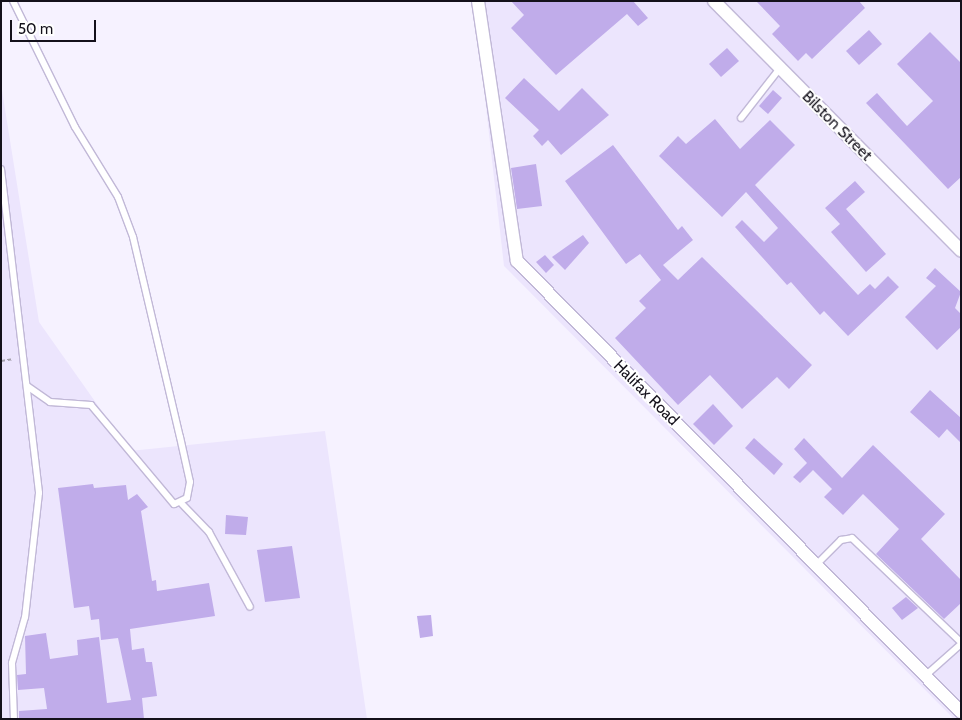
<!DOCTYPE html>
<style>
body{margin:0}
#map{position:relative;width:962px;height:720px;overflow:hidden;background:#f6f2ff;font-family:Cabin,sans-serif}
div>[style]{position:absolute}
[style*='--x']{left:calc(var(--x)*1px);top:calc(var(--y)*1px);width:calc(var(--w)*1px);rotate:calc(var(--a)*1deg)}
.built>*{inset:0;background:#ece5fd}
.building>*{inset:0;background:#c0acea}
.path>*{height:2px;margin-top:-1px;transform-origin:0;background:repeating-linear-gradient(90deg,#a5a1ad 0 4px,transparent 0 6.5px)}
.roads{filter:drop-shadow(1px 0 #c1b8d7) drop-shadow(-1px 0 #c1b8d7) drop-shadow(0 1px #c1b8d7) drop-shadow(0 -1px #c1b8d7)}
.lane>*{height:6px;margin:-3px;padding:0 3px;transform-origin:3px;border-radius:3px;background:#fff}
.street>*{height:12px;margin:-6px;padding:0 6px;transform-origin:6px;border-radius:6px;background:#fff}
span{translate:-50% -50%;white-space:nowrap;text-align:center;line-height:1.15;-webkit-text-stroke:4px #fff;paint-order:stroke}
.street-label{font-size:16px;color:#14111b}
.frame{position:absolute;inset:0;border:2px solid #14111b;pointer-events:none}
.scale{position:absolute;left:10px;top:20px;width:86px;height:22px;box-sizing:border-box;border:2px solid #14111b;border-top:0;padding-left:6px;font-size:15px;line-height:18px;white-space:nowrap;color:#14111b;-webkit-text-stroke:4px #fff;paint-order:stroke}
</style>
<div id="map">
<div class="built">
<div style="clip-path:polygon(474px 1px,961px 1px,961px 719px,954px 719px,504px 266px)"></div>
<div style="clip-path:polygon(1px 84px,39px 322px,130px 451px,325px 431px,367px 719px,1px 719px)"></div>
</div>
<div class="building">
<div style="clip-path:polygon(511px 1px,633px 1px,648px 18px,638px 26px,627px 14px,556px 75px,511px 28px,524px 15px)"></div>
<div style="clip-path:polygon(756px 1px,859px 1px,865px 8px,812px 59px,806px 53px,798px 61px,772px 34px,780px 26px)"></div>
<div style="clip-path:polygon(869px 30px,882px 44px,859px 65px,846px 51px)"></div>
<div style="clip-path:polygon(930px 32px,961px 63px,961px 177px,948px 189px,866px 103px,877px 93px,907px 126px,933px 101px,897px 64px)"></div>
<div style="clip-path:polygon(727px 48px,739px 61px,721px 77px,709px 64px)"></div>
<div style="clip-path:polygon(524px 78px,559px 111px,582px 88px,609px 115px,561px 155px,548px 140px,542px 146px,533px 136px,539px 130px,505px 98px)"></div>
<div style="clip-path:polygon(773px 90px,782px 98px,768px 114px,759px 106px)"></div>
<div style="clip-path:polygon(715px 119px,740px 149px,770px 120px,795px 145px,755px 185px,858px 295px,870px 284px,875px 289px,888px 276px,899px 287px,848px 336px,824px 311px,820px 315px,791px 282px,787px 285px,735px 227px,742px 220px,764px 242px,778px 228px,746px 192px,722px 217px,659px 156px,678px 136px,686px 144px)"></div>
<div style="clip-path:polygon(613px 145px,678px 230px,682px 226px,693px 240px,663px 265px,678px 280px,702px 257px,812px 365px,789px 389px,777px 377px,742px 409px,710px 375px,678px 405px,615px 338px,646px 308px,639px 301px,661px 280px,640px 254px,626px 264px,565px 181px)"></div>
<div style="clip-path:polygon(536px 164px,542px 206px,517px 209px,511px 168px)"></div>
<div style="clip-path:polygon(855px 181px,865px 192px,846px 209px,886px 254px,866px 272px,831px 232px,840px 224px,825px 208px)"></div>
<div style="clip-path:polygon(583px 235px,589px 243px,565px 270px,552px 257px)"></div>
<div style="clip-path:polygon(545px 255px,554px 265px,546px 273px,536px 262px)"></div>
<div style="clip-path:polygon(935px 268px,961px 292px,955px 308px,961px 314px,961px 327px,937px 350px,905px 317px,936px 286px,926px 278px)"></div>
<div style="clip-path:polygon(930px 390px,961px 418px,961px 443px,947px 429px,939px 438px,910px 412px)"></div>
<div style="clip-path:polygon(713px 404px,733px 426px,714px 445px,693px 424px)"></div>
<div style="clip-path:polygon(754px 438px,783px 464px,774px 475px,745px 448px)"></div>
<div style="clip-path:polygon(804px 438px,842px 478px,873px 445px,945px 514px,921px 539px,961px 580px,961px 603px,944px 619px,876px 554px,899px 529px,863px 494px,843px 515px,824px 497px,832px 489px,813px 470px,800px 483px,793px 477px,807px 463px,794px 449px)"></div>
<div style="clip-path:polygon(93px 484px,94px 488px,126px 485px,128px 500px,137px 494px,148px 507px,141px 511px,152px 581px,156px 580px,157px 591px,209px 583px,215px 616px,130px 629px,132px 650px,144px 648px,146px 662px,152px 662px,157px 696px,142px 698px,144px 719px,19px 719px,19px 711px,47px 709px,44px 688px,18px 690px,17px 675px,26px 674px,25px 636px,46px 633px,50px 659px,78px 655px,77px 640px,99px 637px,107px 703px,131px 700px,118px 638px,101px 640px,99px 619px,91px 620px,89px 606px,74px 608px,58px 488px)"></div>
<div style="clip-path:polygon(226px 515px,248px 517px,246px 535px,225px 534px)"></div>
<div style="clip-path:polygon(292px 546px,300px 598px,265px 602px,257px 550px)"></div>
<div style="clip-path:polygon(906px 597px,918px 608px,902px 620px,892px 608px)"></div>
<div style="clip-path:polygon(431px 615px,433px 636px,420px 638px,417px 616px)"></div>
</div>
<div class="path">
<div style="--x:1;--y:361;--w:13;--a:-9"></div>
</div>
<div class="roads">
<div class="lane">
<div style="--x:13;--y:1;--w:140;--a:63.8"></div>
<div style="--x:75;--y:127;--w:82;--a:58.4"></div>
<div style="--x:118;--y:197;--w:43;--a:69.4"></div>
<div style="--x:133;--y:237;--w:205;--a:76.8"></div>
<div style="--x:180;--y:437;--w:46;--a:77.5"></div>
<div style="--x:190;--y:482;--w:16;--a:101"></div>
<div style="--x:187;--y:498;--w:14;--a:155"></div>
<div style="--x:174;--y:504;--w:129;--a:-130"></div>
<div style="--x:91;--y:405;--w:41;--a:-175.8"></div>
<div style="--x:50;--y:402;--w:28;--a:-145"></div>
<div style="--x:741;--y:118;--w:63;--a:-52"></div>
<div style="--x:1;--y:169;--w:326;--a:83.3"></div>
<div style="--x:39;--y:493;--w:125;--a:96.4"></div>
<div style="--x:25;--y:617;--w:48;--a:105.8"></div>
<div style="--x:12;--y:663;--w:56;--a:88"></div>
<div style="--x:182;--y:504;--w:39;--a:46"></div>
<div style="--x:209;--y:532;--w:85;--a:61.3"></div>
<div style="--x:817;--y:564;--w:34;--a:-45"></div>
<div style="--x:841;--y:540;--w:11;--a:-10"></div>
<div style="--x:852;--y:538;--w:151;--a:43.7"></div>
<div style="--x:925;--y:676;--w:48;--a:-41.6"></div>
</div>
<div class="street">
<div style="--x:478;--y:1;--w:263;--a:81.5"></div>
<div style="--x:517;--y:261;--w:633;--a:45.45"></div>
<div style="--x:714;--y:1;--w:351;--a:45.3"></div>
</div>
</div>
<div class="street-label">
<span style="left:837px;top:126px;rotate:45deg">Bilston Street</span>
<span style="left:646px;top:393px;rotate:45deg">Halifax Road</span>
</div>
<div class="frame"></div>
<div class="scale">50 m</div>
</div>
